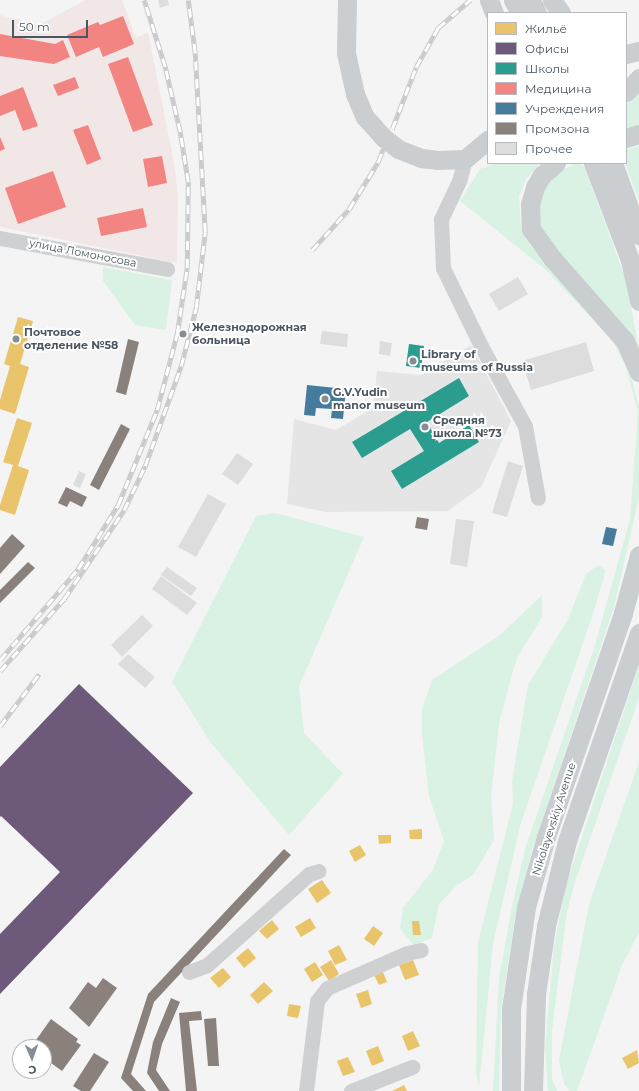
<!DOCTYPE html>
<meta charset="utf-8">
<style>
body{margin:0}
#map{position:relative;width:639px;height:1091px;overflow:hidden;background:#f4f4f4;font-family:Montserrat,sans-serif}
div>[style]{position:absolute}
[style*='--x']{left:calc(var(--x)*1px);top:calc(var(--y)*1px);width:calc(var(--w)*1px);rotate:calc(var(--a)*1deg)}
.education>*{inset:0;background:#e6e5e6}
.medical>*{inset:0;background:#f1e7e6}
.green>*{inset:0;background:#d9f2e3}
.homes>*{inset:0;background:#e9c46a}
.offices>*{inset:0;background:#6d597a}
.schools>*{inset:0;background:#2a9d8f}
.health>*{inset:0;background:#f28482}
.public>*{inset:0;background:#457b9d}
.industry>*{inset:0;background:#8a817c}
.building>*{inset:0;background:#ddddde}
.minor>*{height:15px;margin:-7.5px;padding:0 7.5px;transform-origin:7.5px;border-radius:7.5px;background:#ced0d2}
.major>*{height:19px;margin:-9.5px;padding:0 9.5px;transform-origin:9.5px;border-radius:9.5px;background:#caced1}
.rail>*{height:4.5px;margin-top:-2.25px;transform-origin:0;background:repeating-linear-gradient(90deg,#fff 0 9px,#c9cacc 0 18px);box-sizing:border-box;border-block:1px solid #c9cacc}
.dots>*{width:11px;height:11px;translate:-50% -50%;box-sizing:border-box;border:2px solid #fff;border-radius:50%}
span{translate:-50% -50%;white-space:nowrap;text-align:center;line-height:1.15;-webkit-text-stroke:4px #fff;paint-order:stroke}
.street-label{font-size:11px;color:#4a5661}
.poi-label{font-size:11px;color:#4a5661;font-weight:700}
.left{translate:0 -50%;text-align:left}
.legend{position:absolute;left:487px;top:12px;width:140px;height:152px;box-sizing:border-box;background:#fff;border:1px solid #b7bbc0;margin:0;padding:5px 7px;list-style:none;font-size:12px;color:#4a5661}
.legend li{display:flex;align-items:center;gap:8px;height:20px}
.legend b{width:20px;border:1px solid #b7bbc0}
.north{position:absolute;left:12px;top:1039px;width:40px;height:40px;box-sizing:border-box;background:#fff;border:1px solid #b7bbc0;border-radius:50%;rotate:178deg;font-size:11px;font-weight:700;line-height:16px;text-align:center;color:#4a5661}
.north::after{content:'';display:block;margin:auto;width:14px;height:18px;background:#868d94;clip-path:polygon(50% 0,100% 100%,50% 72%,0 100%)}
.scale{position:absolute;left:12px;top:20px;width:76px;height:18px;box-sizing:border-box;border:2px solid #4a5661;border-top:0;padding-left:5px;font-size:12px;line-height:14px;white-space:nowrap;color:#4a5661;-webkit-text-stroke:3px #fff;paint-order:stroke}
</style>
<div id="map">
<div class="education">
<div style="clip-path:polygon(471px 345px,511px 421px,481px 487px,448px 511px,326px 512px,287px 504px,294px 419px,336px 430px,373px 408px,377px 371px,421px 375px)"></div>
</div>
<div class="medical">
<div style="clip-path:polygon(86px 0,122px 0,136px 38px,148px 32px,175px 168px,178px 198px,177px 263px,0 227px,0 15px,39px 25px)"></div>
</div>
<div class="green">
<div style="clip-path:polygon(639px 91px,639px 127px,626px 131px,626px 104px)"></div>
<div style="clip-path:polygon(639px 146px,639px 200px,625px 163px,626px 150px)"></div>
<div style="clip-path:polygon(497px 163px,541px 163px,526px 179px,519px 196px,521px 226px,530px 245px,611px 332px,626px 358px,639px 406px,639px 497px,614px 607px,532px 851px,516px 912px,501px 1010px,499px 1091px,493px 1091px,499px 978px,512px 907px,525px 849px,595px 645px,630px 519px,638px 412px,625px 365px,613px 341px,546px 270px,460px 201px,480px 169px)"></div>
<div style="clip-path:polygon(577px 163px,584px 166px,627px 283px,639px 351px,543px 233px,538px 217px,538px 201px,545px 186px,556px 173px)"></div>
<div style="clip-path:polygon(103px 267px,172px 280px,166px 330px,135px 325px,103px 281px)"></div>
<div style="clip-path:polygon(275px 513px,364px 537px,299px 686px,304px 733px,343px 774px,289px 835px,211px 743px,172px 682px,256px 516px)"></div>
<div style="clip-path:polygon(598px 565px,606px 570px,592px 617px,520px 826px,493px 944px,479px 1087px,476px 1072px,478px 942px,513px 804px,512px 781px,528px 685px,568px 619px,586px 574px)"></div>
<div style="clip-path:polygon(542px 595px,542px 617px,516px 660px,499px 723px,491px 796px,494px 840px,473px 875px,456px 886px,439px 904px,432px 938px,414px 945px,400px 929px,403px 908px,433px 870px,444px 841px,429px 796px,422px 735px,422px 709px,432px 680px,500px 635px)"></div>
<div style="clip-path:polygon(639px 665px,639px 698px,574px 885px,567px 912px,552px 1031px,552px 1078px,557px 1091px,548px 1091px,545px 1046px,554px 946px,566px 885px)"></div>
<div style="clip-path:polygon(639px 762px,639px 933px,622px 965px,577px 1091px,570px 1091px,564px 1084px,559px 1060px,589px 904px)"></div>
</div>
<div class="homes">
<div style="clip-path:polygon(18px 317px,33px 321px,20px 364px,29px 367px,15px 414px,0 409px,0 400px,10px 366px,4px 364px)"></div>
<div style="clip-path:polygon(17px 418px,32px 423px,18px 466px,29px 470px,15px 515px,0 510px,0 505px,13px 465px,3px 462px)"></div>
<div style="clip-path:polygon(422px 829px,422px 839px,410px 839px,409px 830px)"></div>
<div style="clip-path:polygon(378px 835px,391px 835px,391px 843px,379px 844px)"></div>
<div style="clip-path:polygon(360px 845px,366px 855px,355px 862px,349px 851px)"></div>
<div style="clip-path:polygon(322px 880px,331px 893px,317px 903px,308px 889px)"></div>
<div style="clip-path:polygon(310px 918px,316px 928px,301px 937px,295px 927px)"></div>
<div style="clip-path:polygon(272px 920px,279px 929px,267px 939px,259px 931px)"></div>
<div style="clip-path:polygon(412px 921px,419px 921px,421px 935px,413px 935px)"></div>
<div style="clip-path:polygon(373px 926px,383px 933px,374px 946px,364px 939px)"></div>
<div style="clip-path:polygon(339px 945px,347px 960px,335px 965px,328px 951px)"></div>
<div style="clip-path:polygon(248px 948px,256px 958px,244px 968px,236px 958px)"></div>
<div style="clip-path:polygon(331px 960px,339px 974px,329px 981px,320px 967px)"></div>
<div style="clip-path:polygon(413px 960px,419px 975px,405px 980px,399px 965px)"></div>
<div style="clip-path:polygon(315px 962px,323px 975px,312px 982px,304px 969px)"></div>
<div style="clip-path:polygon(223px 968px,231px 977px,219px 988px,210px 978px)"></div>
<div style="clip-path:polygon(383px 972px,387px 982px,379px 985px,374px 975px)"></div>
<div style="clip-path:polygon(264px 982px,273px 991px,258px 1004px,250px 995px)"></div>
<div style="clip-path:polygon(368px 990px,372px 1004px,361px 1008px,356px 994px)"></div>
<div style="clip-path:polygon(289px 1004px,301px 1006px,298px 1018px,287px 1016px)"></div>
<div style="clip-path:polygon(413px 1031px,420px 1046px,408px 1051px,402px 1036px)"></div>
<div style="clip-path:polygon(378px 1046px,384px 1061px,372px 1066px,366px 1051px)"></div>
<div style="clip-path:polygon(637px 1050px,639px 1063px,628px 1069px,622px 1058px)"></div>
<div style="clip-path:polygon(348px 1057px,355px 1072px,343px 1076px,337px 1061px)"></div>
<div style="clip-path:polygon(404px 1085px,407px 1091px,392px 1091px)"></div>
</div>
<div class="offices">
<div style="clip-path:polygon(79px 684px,193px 793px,0 994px,0 934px,60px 872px,1px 816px,0 817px,0 767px)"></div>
</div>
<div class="schools">
<div style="clip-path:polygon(409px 344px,424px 346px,421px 368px,406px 366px)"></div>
<div style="clip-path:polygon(459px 378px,469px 396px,427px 422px,439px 443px,469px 425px,479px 442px,402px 489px,391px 471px,424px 451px,410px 429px,362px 458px,352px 442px)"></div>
</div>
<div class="health">
<div style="clip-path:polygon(123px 16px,134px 44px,103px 57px,99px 47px,76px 57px,67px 35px,98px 22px,100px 25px)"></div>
<div style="clip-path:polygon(0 34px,55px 44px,63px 40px,70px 57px,54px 64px,0 56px)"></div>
<div style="clip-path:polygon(128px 57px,153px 125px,133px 132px,108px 64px)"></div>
<div style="clip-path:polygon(75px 77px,79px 88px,58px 96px,53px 85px)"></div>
<div style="clip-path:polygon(23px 87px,38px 126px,23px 131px,15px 110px,0 116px,0 96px)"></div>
<div style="clip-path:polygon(88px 125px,101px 159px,87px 165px,73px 130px)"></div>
<div style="clip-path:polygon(0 137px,5px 149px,0 151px)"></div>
<div style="clip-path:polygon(162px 156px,167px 183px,148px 187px,143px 159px)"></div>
<div style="clip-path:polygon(53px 171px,66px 207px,18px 224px,5px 188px)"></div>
<div style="clip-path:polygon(143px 208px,147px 227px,101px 236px,97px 218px)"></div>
</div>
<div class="public">
<div style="clip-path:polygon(307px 385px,346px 389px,343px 419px,331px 418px,332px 409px,316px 408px,315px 416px,304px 415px)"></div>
<div style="clip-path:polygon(606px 527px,617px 529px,613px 546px,602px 544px)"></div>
</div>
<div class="industry">
<div style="clip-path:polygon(128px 339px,139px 342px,126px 395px,116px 392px)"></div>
<div style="clip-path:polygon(121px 424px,130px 429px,99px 490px,90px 485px)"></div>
<div style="clip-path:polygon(66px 487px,87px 497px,82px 507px,70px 501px,67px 507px,58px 503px)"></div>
<div style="clip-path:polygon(417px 517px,429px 519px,427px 530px,415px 528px)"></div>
<div style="clip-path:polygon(12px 534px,25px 546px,0 574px,0 548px)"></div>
<div style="clip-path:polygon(28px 562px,35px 568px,0 603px,0 590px)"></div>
<div style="clip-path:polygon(284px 849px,291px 855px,154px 1002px,131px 1074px,146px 1091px,133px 1091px,121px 1078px,148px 994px)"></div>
<div style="clip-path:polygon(103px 978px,117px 988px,89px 1027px,69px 1008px,88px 982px,96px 988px)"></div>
<div style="clip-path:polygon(171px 998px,180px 1002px,162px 1044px,156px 1070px,170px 1091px,159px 1091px,147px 1073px,153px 1042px)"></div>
<div style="clip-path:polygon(201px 1011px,202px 1020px,189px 1021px,197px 1091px,186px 1091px,179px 1013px)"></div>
<div style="clip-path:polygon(216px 1018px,219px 1066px,208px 1066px,204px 1019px)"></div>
<div style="clip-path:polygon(51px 1019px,78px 1039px,76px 1042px,81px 1045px,62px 1071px,44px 1058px,44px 1047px,31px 1047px)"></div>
<div style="clip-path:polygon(94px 1053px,109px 1062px,90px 1091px,81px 1091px,73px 1086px)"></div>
</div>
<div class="building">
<div style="clip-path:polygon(158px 0,168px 0,169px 5px,160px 8px)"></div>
<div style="clip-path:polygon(518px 277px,528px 294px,499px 311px,489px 294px)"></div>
<div style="clip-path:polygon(322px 331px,348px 334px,347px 347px,320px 344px)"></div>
<div style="clip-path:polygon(380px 341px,392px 343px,390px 356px,379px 354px)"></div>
<div style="clip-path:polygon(586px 342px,594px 371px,531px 390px,522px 361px)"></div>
<div style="clip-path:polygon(237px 453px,253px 464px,238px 485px,222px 474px)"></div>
<div style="clip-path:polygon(508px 461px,523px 466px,507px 517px,492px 513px)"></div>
<div style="clip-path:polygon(79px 471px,86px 474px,80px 488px,73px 485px)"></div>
<div style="clip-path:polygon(208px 494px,226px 504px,196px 557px,178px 547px)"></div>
<div style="clip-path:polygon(456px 519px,474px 521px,467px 567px,450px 564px)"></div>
<div style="clip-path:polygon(167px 567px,197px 588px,191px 596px,161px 575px)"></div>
<div style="clip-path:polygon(161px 576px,197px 603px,187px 615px,152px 589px)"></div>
<div style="clip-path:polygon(142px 615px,153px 626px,122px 657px,111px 645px)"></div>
<div style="clip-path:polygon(128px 654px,155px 677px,145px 688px,118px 664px)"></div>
</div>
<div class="minor">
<div style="--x:465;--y:159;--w:23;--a:105"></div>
<div style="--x:459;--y:181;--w:42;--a:115.3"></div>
<div style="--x:441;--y:219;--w:49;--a:87.7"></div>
<div style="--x:443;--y:268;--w:87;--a:64"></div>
<div style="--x:481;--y:346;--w:91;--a:61.2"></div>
<div style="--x:525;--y:426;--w:73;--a:79.8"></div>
<div style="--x:0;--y:238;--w:170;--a:10.5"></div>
<div style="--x:189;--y:972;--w:19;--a:-21"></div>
<div style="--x:207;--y:965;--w:137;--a:-41.7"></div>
<div style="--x:309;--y:874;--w:10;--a:-17"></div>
<div style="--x:306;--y:1091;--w:91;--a:-83"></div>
<div style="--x:317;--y:1001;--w:16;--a:-52"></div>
<div style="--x:327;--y:988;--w:87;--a:-23.6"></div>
<div style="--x:407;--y:953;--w:14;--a:-12"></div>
<div style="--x:351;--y:1091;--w:66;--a:-21.5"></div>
</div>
<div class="major">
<div style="--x:347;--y:0;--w:53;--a:91.1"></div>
<div style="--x:346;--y:53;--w:42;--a:77.6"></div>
<div style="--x:355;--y:94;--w:25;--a:67"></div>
<div style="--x:365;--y:117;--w:28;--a:48"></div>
<div style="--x:384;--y:138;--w:18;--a:38"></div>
<div style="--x:398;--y:149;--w:26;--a:21"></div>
<div style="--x:422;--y:158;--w:16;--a:7"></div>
<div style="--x:438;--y:160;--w:27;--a:-2"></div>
<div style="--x:465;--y:159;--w:30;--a:-40"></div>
<div style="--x:489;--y:0;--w:14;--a:69"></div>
<div style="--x:513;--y:0;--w:15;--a:62"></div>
<div style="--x:531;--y:0;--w:14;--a:65"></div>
<div style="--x:552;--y:0;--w:16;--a:55"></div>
<div style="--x:626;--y:54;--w:13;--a:-13"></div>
<div style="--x:626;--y:92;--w:19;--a:-47"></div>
<div style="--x:626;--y:138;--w:14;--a:-17"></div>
<div style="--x:556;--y:163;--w:18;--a:139"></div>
<div style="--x:542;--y:175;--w:14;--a:120"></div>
<div style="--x:535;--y:187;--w:18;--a:106"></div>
<div style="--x:530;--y:204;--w:25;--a:88"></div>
<div style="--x:531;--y:229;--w:36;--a:54"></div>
<div style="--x:552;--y:258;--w:111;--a:48.7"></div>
<div style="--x:625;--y:341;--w:34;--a:66"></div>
<div style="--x:593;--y:163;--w:104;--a:69.1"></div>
<div style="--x:630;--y:260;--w:42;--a:77.6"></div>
<div style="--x:613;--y:163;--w:77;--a:70.1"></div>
<div style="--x:511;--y:1091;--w:82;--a:-90"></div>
<div style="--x:511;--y:1009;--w:103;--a:-81.6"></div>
<div style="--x:526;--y:907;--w:73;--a:-74.1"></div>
<div style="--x:546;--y:837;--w:237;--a:-71"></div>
<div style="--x:623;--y:613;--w:60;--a:-74.6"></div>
<div style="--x:533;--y:1091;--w:97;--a:-88.2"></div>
<div style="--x:536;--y:994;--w:69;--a:-81.6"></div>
<div style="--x:546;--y:926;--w:88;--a:-76.1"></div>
<div style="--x:567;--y:841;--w:220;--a:-70.9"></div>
</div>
<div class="rail">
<div style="--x:392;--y:129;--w:66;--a:-68.8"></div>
<div style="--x:416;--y:67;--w:45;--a:-60.6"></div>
<div style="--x:438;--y:28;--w:43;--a:-41.2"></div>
<div style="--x:312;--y:250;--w:55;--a:-47.9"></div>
<div style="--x:349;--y:209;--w:55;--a:-58.3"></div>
<div style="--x:378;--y:162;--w:14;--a:-69"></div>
<div style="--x:0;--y:660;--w:120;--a:-49.4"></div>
<div style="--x:78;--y:569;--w:75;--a:-58"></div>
<div style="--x:118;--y:505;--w:103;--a:-67.7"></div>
<div style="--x:157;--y:410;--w:79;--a:-75.3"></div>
<div style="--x:177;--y:334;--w:67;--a:-81.4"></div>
<div style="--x:187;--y:268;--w:86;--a:-89.3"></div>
<div style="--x:188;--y:182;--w:51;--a:-99.1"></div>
<div style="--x:180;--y:132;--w:67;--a:-103"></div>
<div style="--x:165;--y:67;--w:70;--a:-107.4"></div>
<div style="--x:0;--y:671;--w:96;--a:-48.4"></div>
<div style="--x:64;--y:599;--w:107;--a:-56"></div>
<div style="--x:124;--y:510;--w:49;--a:-64.5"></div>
<div style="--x:145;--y:466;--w:106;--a:-70.2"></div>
<div style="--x:181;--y:366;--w:60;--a:-75.5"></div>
<div style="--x:196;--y:308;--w:77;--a:-83.2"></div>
<div style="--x:205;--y:232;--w:179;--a:-93.2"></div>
<div style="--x:195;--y:53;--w:53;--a:-97.5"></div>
<div style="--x:0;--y:726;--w:65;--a:-53.1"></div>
</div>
<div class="dots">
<div style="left:183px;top:334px;background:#868d94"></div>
<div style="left:16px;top:339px;background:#868d94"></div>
<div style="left:413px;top:361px;background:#868d94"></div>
<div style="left:325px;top:399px;background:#868d94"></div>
<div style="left:425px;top:427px;background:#868d94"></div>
</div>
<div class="street-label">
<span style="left:83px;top:253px;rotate:11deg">улица Ломоносова</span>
<span style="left:554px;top:819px;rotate:-72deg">Nikolayevskiy Avenue</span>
</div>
<div class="poi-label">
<span class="left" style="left:192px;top:334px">Железнодорожная<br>больница</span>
<span class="left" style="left:24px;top:339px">Почтовое<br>отделение №58</span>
<span class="left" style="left:421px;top:361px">Library of<br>museums of Russia</span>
<span class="left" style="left:333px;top:399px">G.V.Yudin<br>manor museum</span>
<span class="left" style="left:433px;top:427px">Средняя<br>школа №73</span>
</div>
<ul class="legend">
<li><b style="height:11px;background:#e9c46a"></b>Жильё</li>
<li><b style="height:11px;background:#6d597a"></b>Офисы</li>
<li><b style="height:11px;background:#2a9d8f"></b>Школы</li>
<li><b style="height:11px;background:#f28482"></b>Медицина</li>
<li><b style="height:11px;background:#457b9d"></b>Учреждения</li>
<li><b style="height:11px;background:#8a817c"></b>Промзона</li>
<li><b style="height:11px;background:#ddddde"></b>Прочее</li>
</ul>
<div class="north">С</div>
<div class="scale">50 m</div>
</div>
